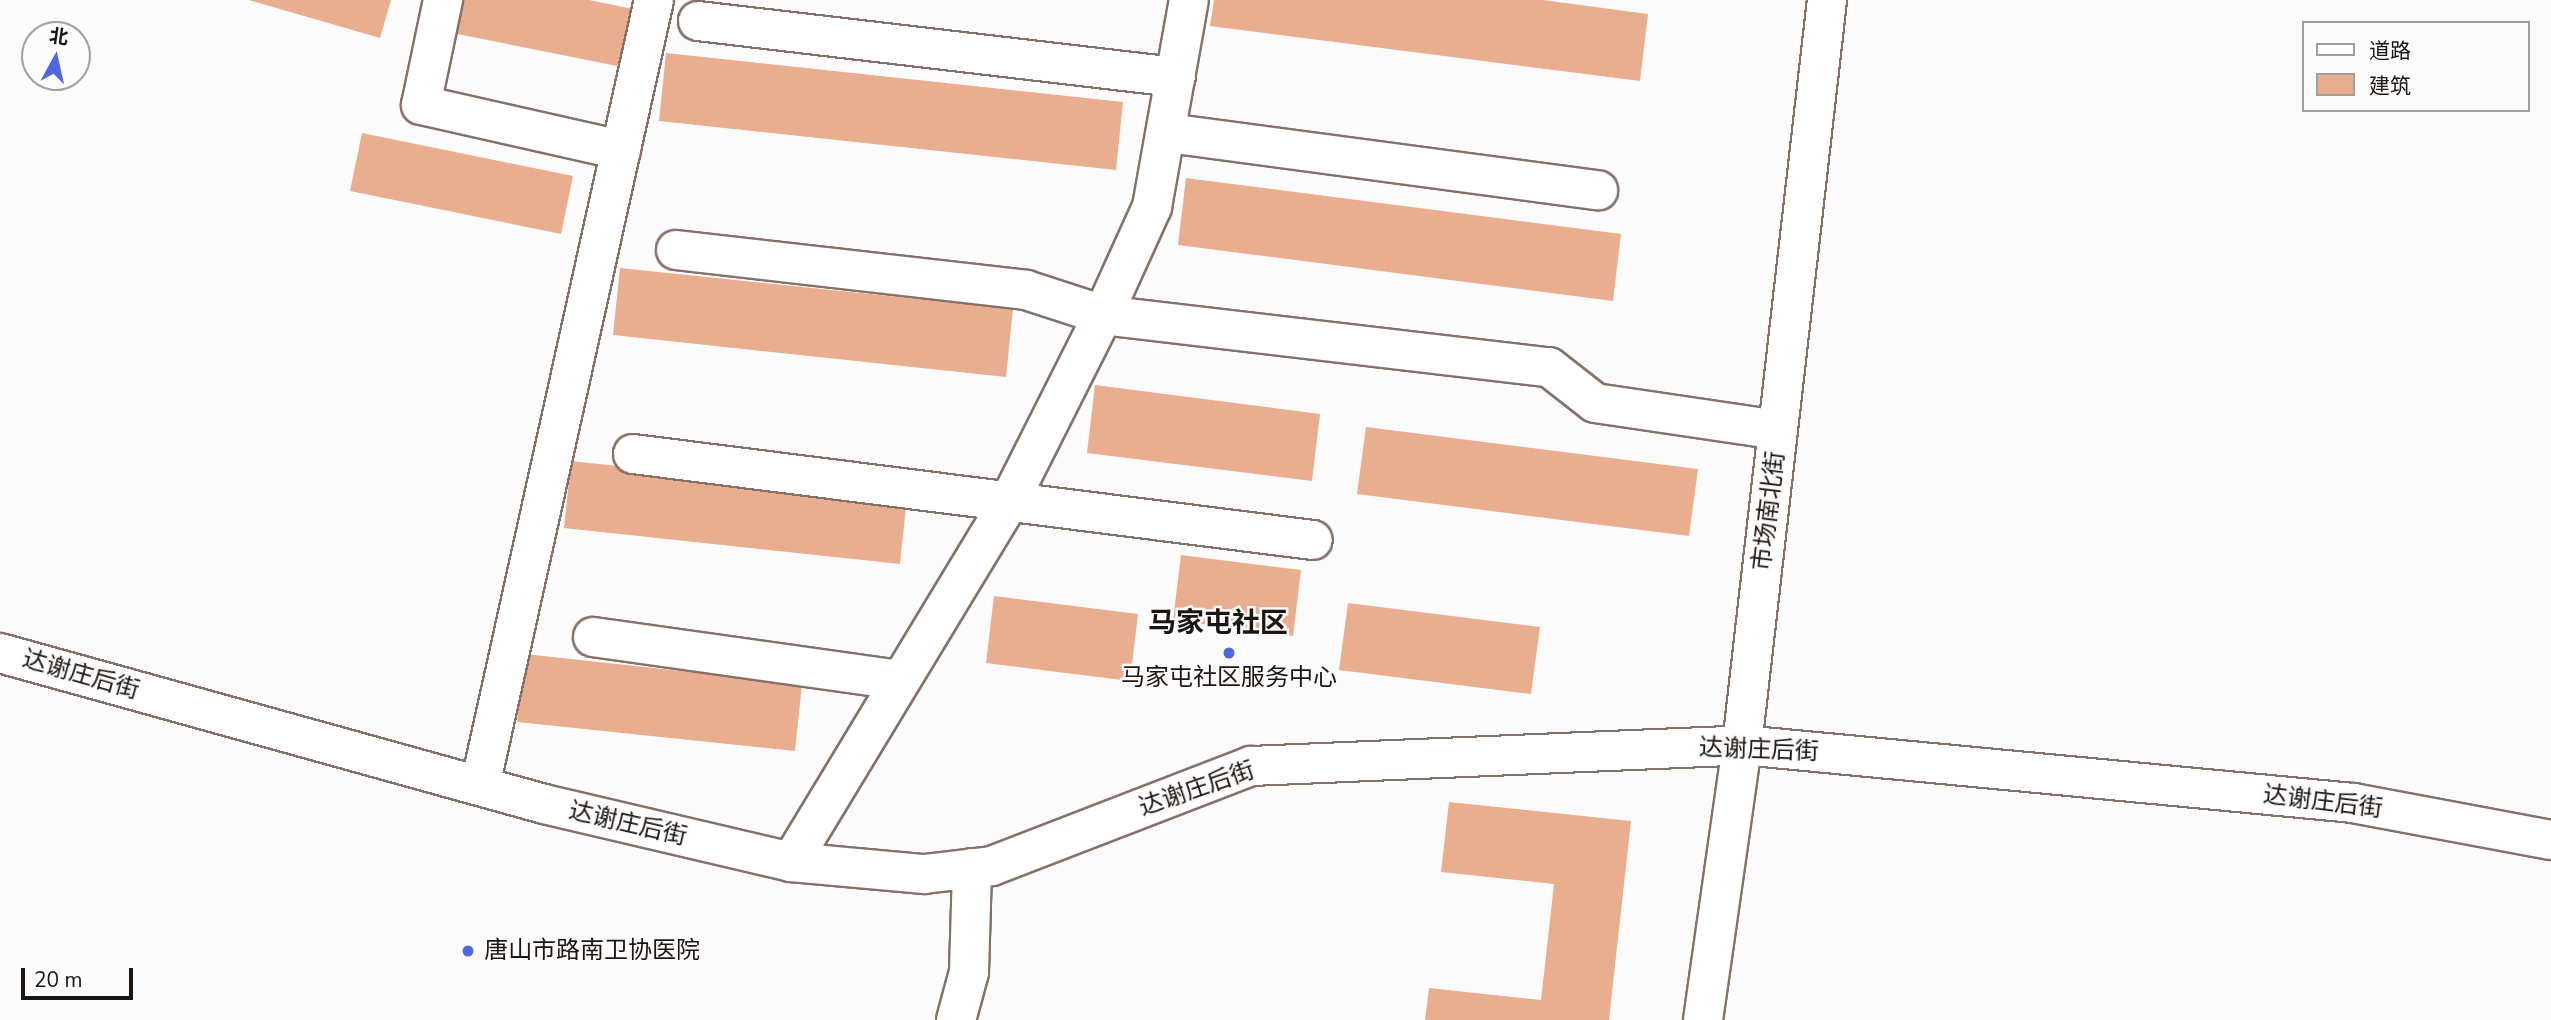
<!DOCTYPE html>
<meta charset="utf-8">
<style>
body{margin:0}
#map{position:relative;width:2551px;height:1020px;overflow:hidden;background:#fbfbfb;font-family:"Nunito Sans","Noto Sans SC",sans-serif}
div>[style]{position:absolute}
[style*='--x']{left:calc(var(--x)*1px);top:calc(var(--y)*1px);width:calc(var(--w)*1px);rotate:calc(var(--a)*1deg)}
.building>*{inset:0;background:#e9ae90}
.roads{filter:drop-shadow(2px 0 #867167) drop-shadow(-2px 0 #867167) drop-shadow(0 2px #867167) drop-shadow(0 -2px #867167)}
.minor>*{height:38px;margin:-19px;padding:0 19px;transform-origin:19px;border-radius:19px;background:#fff}
.dots>*{width:19px;height:19px;translate:-50% -50%;box-sizing:border-box;border:4px solid #fbfbfb;border-radius:50%}
span{translate:-50% -50%;white-space:nowrap;text-align:center;line-height:1.15;-webkit-text-stroke:5px #fbfbfb;paint-order:stroke}
.street-label{font-size:24px;color:#1d1510}
.poi-label{font-size:24px;color:#1d1510}
.left{translate:0 -50%;text-align:left}
.quarter-label{font-size:28px;color:#1d1510;font-weight:700}
.legend{position:absolute;left:2302px;top:21px;width:228px;height:91px;box-sizing:border-box;background:#fbfbfb;border:2px solid #a29f9d;margin:0;padding:9px 12px;list-style:none;font-size:21px;color:#1d1510}
.legend li{display:flex;align-items:center;gap:14px;height:35px}
.legend b{width:35px;border:2px solid #a29f9d}
.north{position:absolute;left:21px;top:21px;width:70px;height:70px;box-sizing:border-box;background:#fbfbfb;border:2px solid #a29f9d;border-radius:50%;rotate:8deg;font-size:19px;font-weight:700;line-height:28px;text-align:center;color:#1d1510}
.north::after{content:'';display:block;margin:auto;width:24px;height:32px;background:#4f68dd;clip-path:polygon(50% 0,100% 100%,50% 72%,0 100%)}
.scale{position:absolute;left:21px;top:968px;width:112px;height:32px;box-sizing:border-box;border:4px solid #1d1510;border-top:0;padding-left:9px;font-size:21px;line-height:24px;white-space:nowrap;color:#1d1510;-webkit-text-stroke:5px #fbfbfb;paint-order:stroke}
</style>
<div id="map">
<div class="building">
<div style="clip-path:polygon(249px 0,391px 0,380px 38px)"></div>
<div style="clip-path:polygon(459px 0,589px 0,638px 10px,627px 68px,452px 33px)"></div>
<div style="clip-path:polygon(1214px 0,1543px 0,1648px 14px,1640px 81px,1210px 26px)"></div>
<div style="clip-path:polygon(666px 53px,1123px 102px,1116px 170px,659px 121px)"></div>
<div style="clip-path:polygon(362px 133px,573px 176px,561px 234px,350px 191px)"></div>
<div style="clip-path:polygon(1186px 178px,1621px 234px,1613px 301px,1178px 245px)"></div>
<div style="clip-path:polygon(620px 268px,1013px 309px,1006px 377px,613px 335px)"></div>
<div style="clip-path:polygon(1095px 385px,1320px 414px,1312px 481px,1087px 453px)"></div>
<div style="clip-path:polygon(1366px 427px,1698px 469px,1689px 536px,1357px 494px)"></div>
<div style="clip-path:polygon(571px 461px,907px 497px,900px 564px,564px 528px)"></div>
<div style="clip-path:polygon(1181px 555px,1301px 570px,1293px 636px,1173px 620px)"></div>
<div style="clip-path:polygon(994px 596px,1138px 614px,1130px 681px,986px 663px)"></div>
<div style="clip-path:polygon(1348px 603px,1540px 627px,1531px 694px,1339px 670px)"></div>
<div style="clip-path:polygon(525px 654px,802px 684px,795px 751px,517px 722px)"></div>
<div style="clip-path:polygon(1449px 802px,1631px 821px,1609px 1020px,1425px 1020px,1429px 988px,1541px 1000px,1554px 884px,1441px 872px)"></div>
</div>
<div class="roads">
<div class="minor">
<div style="--x:443;--y:0;--w:107;--a:101.8"></div>
<div style="--x:421;--y:105;--w:205;--a:12.7"></div>
<div style="--x:698;--y:21;--w:481;--a:6.7"></div>
<div style="--x:1168;--y:133;--w:434;--a:7.6"></div>
<div style="--x:676;--y:250;--w:352;--a:6.5"></div>
<div style="--x:1026;--y:290;--w:81;--a:18"></div>
<div style="--x:1103;--y:315;--w:449;--a:6.7"></div>
<div style="--x:1549;--y:367;--w:58;--a:38"></div>
<div style="--x:1595;--y:403;--w:185;--a:8.4"></div>
<div style="--x:633;--y:454;--w:685;--a:7.21"></div>
<div style="--x:593;--y:637;--w:309;--a:8"></div>
<div style="--x:0;--y:653;--w:565;--a:15.51"></div>
<div style="--x:544;--y:804;--w:254;--a:13.2"></div>
<div style="--x:791;--y:862;--w:134;--a:5.2"></div>
<div style="--x:924;--y:874;--w:68;--a:-6.7"></div>
<div style="--x:992;--y:866;--w:278;--a:-21.1"></div>
<div style="--x:1251;--y:766;--w:491;--a:-2.4"></div>
<div style="--x:1742;--y:745;--w:614;--a:5.42"></div>
<div style="--x:2353;--y:803;--w:201;--a:10.6"></div>
<div style="--x:480;--y:786;--w:805;--a:-77.52"></div>
<div style="--x:791;--y:862;--w:423;--a:-58.8"></div>
<div style="--x:1010;--y:500;--w:207;--a:-63.3"></div>
<div style="--x:1103;--y:315;--w:119;--a:-65.6"></div>
<div style="--x:1152;--y:207;--w:210;--a:-79.9"></div>
<div style="--x:956;--y:1020;--w:50;--a:-74.8"></div>
<div style="--x:969;--y:972;--w:104;--a:-88.3"></div>
<div style="--x:1703;--y:1020;--w:278;--a:-81.9"></div>
<div style="--x:1742;--y:745;--w:750;--a:-83.49"></div>
</div>
</div>
<div class="dots">
<div style="left:1229px;top:653px;background:#4f68dd"></div>
<div style="left:468px;top:951px;background:#4f68dd"></div>
</div>
<div class="street-label">
<span style="left:1769px;top:511px;rotate:-83deg">市场南北街</span>
<span style="left:81px;top:675px;rotate:16deg">达谢庄后街</span>
<span style="left:1759px;top:750px;rotate:2deg">达谢庄后街</span>
<span style="left:1197px;top:789px;rotate:-19deg">达谢庄后街</span>
<span style="left:2323px;top:802px;rotate:7deg">达谢庄后街</span>
<span style="left:628px;top:824px;rotate:13deg">达谢庄后街</span>
</div>
<div class="poi-label">
<span style="left:1229px;top:678px">马家屯社区服务中心</span>
<span class="left" style="left:484px;top:951px">唐山市路南卫协医院</span>
</div>
<div class="quarter-label">
<span style="left:1218px;top:623px">马家屯社区</span>
</div>
<ul class="legend">
<li><b style="height:9px;background:#fff"></b>道路</li>
<li><b style="height:19px;background:#e9ae90"></b>建筑</li>
</ul>
<div class="north">北</div>
<div class="scale">20 m</div>
</div>
